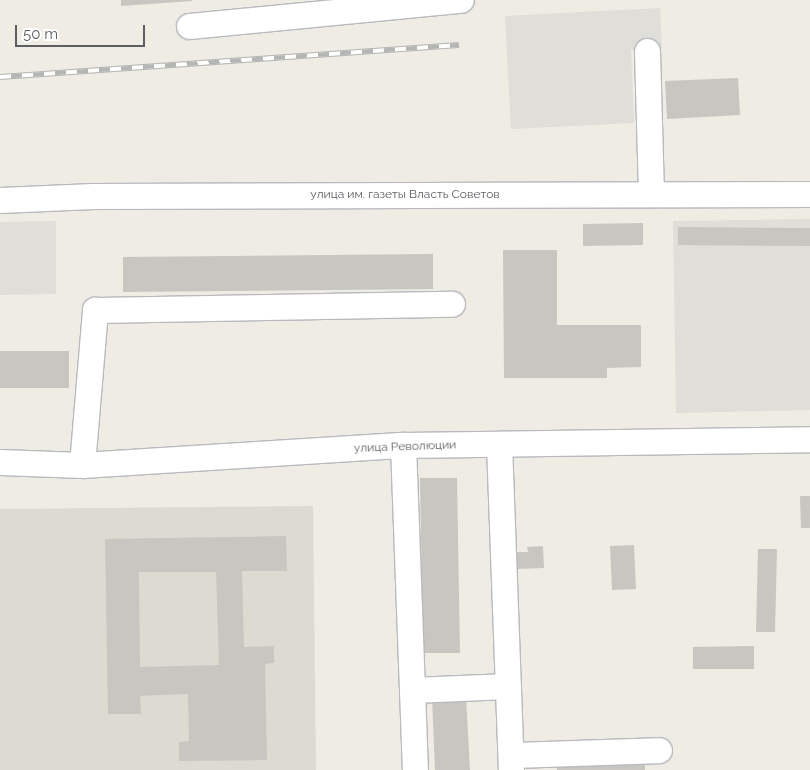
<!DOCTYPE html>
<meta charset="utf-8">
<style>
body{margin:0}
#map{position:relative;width:810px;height:770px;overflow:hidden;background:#eeece3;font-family:Raleway,sans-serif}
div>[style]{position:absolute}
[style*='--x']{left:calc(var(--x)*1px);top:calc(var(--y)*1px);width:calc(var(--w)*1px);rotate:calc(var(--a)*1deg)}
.industrial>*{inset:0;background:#dfded8}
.education>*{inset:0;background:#dddbd1}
.building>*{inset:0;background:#c8c6c0}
.roads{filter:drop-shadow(1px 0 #b8babf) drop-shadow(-1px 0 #b8babf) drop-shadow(0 1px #b8babf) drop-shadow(0 -1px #b8babf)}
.minor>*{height:25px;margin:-12.5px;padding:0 12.5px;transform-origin:12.5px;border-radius:12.5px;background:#fff}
.rail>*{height:5.5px;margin-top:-2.75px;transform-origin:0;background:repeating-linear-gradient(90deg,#fff 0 11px,#b4b5b5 0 22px);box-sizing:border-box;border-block:1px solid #b4b5b5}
span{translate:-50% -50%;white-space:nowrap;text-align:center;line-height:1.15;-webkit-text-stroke:4px #fff;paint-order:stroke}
.street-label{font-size:12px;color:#5b5e63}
.scale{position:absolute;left:15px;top:25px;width:130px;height:22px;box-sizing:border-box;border:2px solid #5b5e63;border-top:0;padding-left:6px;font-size:15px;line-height:18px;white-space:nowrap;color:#5b5e63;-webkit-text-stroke:4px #fff;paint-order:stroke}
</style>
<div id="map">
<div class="industrial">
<div style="clip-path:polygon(660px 8px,662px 48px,631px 50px,634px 123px,511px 129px,505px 16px)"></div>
<div style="clip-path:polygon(810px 219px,810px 410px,676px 413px,673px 221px)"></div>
<div style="clip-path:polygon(56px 221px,56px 294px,0 295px,0 222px)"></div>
</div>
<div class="education">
<div style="clip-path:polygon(313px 506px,316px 770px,0 770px,0 509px)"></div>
</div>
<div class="building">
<div style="clip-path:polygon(121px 0,192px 0,192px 1px,121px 6px)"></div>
<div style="clip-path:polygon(738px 78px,740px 115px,667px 119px,665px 81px)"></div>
<div style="clip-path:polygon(643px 223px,643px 245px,583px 246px,583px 224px)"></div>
<div style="clip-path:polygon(678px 227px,810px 228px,810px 246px,678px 245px)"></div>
<div style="clip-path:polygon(503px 250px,557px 250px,557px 325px,641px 325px,641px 367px,607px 368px,607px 378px,504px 378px)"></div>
<div style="clip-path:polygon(433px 254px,433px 289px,123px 292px,123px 257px)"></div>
<div style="clip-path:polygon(0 351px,69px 351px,69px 388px,0 388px)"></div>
<div style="clip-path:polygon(420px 478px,457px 478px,460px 653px,423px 653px)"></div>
<div style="clip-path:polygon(800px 496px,810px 496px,810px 528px,801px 528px)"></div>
<div style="clip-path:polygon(evenodd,286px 536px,287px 571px,242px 571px,244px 647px,274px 646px,274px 663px,265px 664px,267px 760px,179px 761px,179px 742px,189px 741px,188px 694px,140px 696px,141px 714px,108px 714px,105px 539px,286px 536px,139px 572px,216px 572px,219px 665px,140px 667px,139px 572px)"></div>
<div style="clip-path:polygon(634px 545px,636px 589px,612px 590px,610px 546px)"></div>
<div style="clip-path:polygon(543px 546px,544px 568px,517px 569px,516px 552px,528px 552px,527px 547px)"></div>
<div style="clip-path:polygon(758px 549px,777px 549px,775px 632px,756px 632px)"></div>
<div style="clip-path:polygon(754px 646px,754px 669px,693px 669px,693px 647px)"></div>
<div style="clip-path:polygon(466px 697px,470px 770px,435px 770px,432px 698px)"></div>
<div style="clip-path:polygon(645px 764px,645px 770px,557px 770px,557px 767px)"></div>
</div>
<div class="roads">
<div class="minor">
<div style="--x:189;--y:26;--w:273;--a:-5.5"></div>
<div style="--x:647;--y:51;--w:143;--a:88.4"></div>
<div style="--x:0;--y:200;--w:93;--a:-2.5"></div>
<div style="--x:93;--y:196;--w:717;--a:-0.16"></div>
<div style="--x:499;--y:444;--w:326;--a:87.9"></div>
<div style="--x:403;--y:445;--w:245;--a:87.9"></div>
<div style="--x:412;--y:690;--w:96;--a:-2.4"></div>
<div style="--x:0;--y:462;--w:82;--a:2.1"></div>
<div style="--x:82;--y:465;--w:322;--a:-3.6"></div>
<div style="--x:403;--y:445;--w:407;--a:-0.8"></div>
<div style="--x:82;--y:465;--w:156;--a:-85.2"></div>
<div style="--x:95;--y:310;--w:357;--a:-1"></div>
<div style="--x:412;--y:690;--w:80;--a:87.9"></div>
<div style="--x:511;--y:755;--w:148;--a:-1.9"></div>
</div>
</div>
<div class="rail">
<div style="--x:0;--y:77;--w:460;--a:-4"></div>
</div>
<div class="street-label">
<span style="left:405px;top:195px">улица им. газеты Власть Советов</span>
<span style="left:405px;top:447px;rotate:-2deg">улица Революции</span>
</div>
<div class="scale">50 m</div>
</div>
